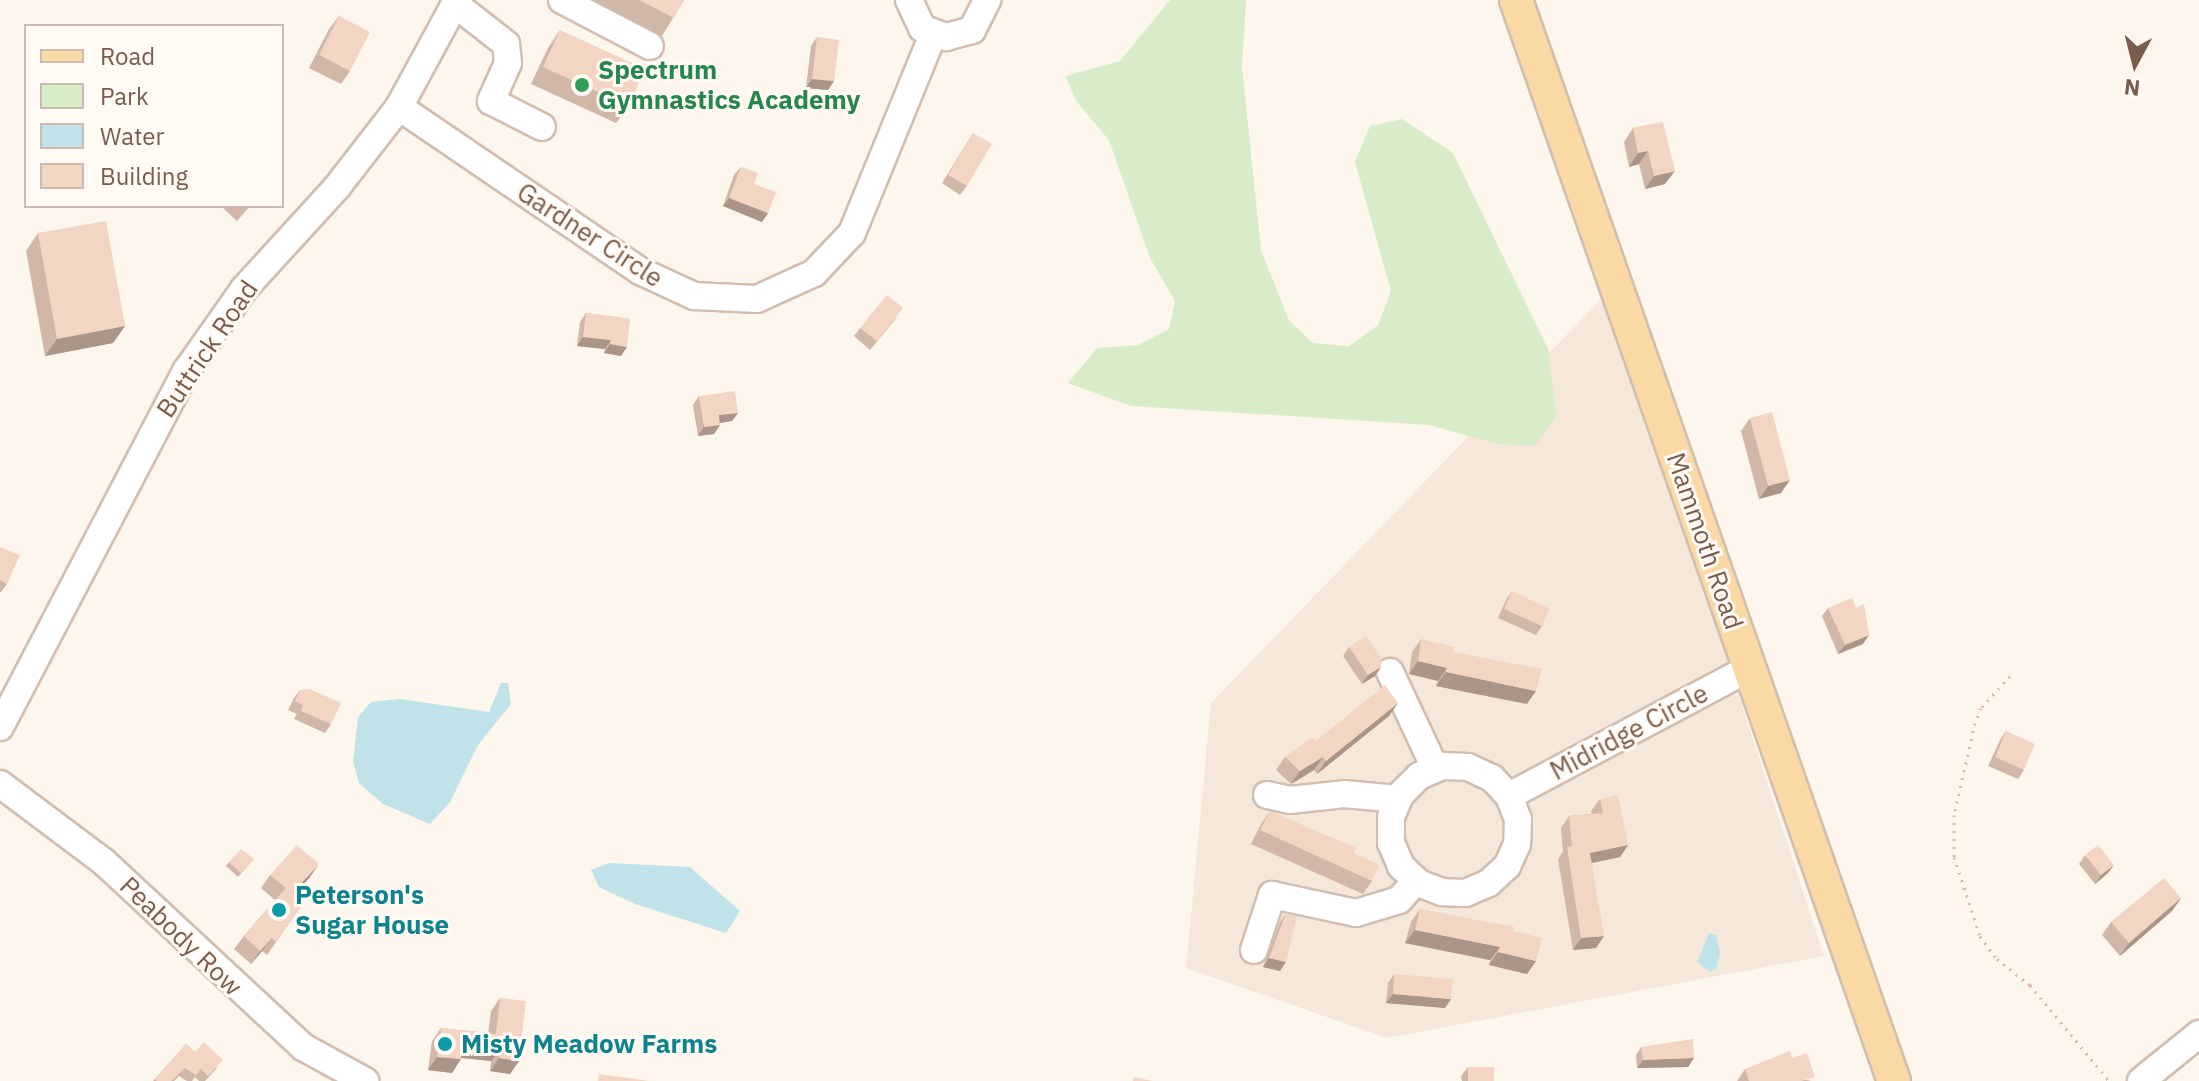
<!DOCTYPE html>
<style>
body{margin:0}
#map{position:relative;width:2199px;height:1081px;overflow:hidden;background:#fdf6ec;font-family:"IBM Plex Sans",sans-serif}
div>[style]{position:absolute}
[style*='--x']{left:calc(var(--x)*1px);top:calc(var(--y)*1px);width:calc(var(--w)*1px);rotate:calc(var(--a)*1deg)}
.residential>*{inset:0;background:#f5e8da}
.green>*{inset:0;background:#d8ecc9}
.water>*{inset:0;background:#bfe3e8}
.path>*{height:3px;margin-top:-1.5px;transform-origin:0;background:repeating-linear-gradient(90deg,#d9b8a5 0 2px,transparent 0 8px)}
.roads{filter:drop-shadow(2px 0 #d1beb0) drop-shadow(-2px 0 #d1beb0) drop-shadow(0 2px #d1beb0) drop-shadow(0 -2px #d1beb0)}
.minor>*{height:26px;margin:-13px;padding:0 13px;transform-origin:13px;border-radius:13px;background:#fff}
.major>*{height:32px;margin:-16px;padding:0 16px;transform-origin:16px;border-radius:16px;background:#fbd9a5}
.wall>*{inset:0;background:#d1b7a8}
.shaded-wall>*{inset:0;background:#aa9588}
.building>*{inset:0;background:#f3d5c3}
.dots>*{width:22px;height:22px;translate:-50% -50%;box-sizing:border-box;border:4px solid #fffaf3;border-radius:50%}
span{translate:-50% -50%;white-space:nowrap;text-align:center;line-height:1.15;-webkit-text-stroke:6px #fffaf3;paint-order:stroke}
.leisure-label{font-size:26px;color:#27864d;font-weight:700}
.left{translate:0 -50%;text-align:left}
.street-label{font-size:26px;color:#7a5c4d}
.culture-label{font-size:26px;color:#0d838f;font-weight:700}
.legend{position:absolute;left:24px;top:24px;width:260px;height:184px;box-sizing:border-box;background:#fffaf3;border:2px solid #cabbb1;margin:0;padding:10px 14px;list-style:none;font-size:24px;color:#7a5c4d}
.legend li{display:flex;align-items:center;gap:16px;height:40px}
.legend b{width:40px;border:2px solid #cabbb1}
.north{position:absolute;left:2095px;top:24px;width:80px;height:80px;-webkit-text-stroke:6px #fffaf3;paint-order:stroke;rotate:187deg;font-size:22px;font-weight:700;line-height:32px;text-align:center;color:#7a5c4d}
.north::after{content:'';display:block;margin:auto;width:28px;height:36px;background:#7a5c4d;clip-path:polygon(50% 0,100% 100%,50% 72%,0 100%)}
</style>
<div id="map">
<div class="residential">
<div style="clip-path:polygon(1607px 293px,1824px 956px,1387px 1038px,1186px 968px,1211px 703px)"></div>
</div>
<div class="green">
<div style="clip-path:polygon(1170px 0,1246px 0,1242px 66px,1261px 250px,1289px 320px,1313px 343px,1349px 346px,1378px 325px,1391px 291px,1355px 162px,1370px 126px,1402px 119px,1453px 153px,1548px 349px,1556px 416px,1535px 446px,1498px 444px,1429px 425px,1131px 406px,1068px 383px,1097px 348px,1138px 345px,1169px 329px,1175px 301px,1150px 258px,1109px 140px,1077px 102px,1065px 76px,1120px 61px)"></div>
</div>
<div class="water">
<div style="clip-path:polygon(501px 683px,508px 683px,511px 704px,478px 745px,450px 802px,430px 824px,383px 804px,359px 783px,353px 762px,358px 717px,371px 702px,400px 699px,489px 712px)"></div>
<div style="clip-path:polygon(609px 863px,690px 867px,740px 911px,726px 933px,635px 904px,599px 887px,591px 870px)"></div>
<div style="clip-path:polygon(1709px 933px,1716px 935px,1720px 952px,1717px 968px,1710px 972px,1697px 962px)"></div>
</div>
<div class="path">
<div style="--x:2010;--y:676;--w:43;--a:132.2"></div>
<div style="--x:1981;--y:708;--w:16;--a:112"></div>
<div style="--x:1975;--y:723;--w:94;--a:102.9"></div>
<div style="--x:1954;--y:815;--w:42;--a:90"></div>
<div style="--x:1954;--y:857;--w:83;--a:71.8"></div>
<div style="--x:1980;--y:936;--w:29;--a:54"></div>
<div style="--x:1997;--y:959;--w:42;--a:38.2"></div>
<div style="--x:2030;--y:985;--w:124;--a:50.5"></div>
</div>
<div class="roads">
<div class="minor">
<div style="--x:562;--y:0;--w:99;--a:27.6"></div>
<div style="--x:909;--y:0;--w:31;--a:65"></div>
<div style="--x:922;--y:28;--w:26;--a:21"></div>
<div style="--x:946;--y:37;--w:27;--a:-15"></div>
<div style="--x:972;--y:30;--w:34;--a:-63"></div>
<div style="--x:455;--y:4;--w:65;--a:38.1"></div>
<div style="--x:506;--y:44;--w:19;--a:84"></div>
<div style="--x:508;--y:63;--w:42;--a:114.1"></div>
<div style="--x:491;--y:101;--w:57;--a:27"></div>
<div style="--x:399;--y:107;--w:292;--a:34.2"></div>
<div style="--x:640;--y:271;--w:60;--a:24.8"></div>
<div style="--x:694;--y:296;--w:63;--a:2.7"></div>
<div style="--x:757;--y:299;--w:63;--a:-24.5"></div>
<div style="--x:814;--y:273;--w:55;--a:-46.5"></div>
<div style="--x:852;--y:233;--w:214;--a:-67.8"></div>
<div style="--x:1390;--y:672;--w:106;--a:64.9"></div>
<div style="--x:0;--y:727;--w:403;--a:-62.4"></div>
<div style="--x:187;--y:370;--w:99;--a:-54.9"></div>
<div style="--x:244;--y:289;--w:138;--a:-47.6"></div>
<div style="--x:337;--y:187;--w:101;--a:-52.2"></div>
<div style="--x:399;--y:107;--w:122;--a:-61.5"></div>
<div style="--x:0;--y:784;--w:130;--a:36.9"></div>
<div style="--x:104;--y:862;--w:272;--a:42.9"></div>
<div style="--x:303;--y:1047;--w:71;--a:28.7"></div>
<div style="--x:1267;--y:795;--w:24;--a:12"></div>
<div style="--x:1290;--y:800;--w:54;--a:-6.3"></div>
<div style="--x:1344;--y:794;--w:54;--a:5.3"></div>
<div style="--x:1509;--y:796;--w:25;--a:69"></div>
<div style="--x:1518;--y:819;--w:25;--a:92"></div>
<div style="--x:1517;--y:844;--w:24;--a:114"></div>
<div style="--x:1507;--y:866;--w:25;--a:137"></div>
<div style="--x:1489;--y:883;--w:25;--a:157"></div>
<div style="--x:1466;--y:893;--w:24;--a:-178"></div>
<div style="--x:1442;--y:892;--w:25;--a:-159"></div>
<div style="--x:1419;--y:883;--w:25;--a:-137"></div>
<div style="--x:1401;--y:866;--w:25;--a:-113"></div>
<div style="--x:1391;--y:843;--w:26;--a:-90"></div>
<div style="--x:1391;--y:817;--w:25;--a:-67"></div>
<div style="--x:1401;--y:794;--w:25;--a:-45"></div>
<div style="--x:1419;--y:776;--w:26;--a:-23"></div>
<div style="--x:1443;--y:766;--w:25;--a:2"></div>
<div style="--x:1468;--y:767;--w:26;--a:25"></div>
<div style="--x:1492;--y:778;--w:25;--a:47"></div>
<div style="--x:1509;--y:796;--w:273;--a:-28"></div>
<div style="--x:1254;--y:950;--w:58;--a:-71.9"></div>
<div style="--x:1272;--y:895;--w:86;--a:12.1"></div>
<div style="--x:1356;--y:913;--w:45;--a:-16.8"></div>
<div style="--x:1399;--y:900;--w:25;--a:-48"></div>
<div style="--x:2141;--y:1081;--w:75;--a:-39"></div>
</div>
<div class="major">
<div style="--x:1516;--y:0;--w:1145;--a:70.73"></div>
</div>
</div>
<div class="wall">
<div style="clip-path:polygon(595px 0,684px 0,662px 36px)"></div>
<div style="clip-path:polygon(339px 16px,350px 71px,341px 84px,309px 68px,329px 29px)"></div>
<div style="clip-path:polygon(560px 30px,629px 106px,616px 123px,531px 84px,548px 48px)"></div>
<div style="clip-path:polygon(817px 37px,834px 81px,828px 90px,806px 88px,811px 46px)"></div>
<div style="clip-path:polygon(1663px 122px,1665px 184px,1645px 189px,1639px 164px,1629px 167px,1624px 142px,1633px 128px)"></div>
<div style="clip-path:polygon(973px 133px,967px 186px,960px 195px,942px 183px)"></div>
<div style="clip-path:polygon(741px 167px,768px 213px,762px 222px,723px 206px,734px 175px)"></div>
<div style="clip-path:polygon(226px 206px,250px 206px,237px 221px,224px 209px)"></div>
<div style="clip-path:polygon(38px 233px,125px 326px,113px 343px,45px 356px,26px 251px)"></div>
<div style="clip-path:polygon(586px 313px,630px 319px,621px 356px,604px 353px,605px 349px,577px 346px,580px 322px)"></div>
<div style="clip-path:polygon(897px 317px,870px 350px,854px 336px,860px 328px)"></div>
<div style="clip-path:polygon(699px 396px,738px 413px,732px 421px,720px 423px,720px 425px,714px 434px,698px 436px,693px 405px)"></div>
<div style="clip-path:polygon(1750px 418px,1781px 493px,1759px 499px,1741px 431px)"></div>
<div style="clip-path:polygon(0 547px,7px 584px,1px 592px,0 592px)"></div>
<div style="clip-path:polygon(1512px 591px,1542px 626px,1536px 635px,1498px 618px,1506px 600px)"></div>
<div style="clip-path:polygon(1828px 608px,1863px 644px,1838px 654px,1822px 616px)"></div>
<div style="clip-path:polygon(1421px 639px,1453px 652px,1527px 704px,1436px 686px,1438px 681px,1409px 674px,1412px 652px)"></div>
<div style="clip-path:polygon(1349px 647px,1381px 667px,1375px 676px,1362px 684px,1343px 656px)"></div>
<div style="clip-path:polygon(300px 690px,331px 724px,325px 733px,294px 719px,297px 714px,288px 710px,294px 698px)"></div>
<div style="clip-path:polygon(1389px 716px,1317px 774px,1314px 770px,1291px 784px,1276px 770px,1285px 757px,1316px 741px)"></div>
<div style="clip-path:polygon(2006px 731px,2024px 770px,2018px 779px,1988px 766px,2000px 740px)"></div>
<div style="clip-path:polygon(1600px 799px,1628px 845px,1620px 857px,1592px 863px,1596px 948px,1573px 950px,1558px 859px,1563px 852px,1561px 828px,1569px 816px,1592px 814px,1591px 811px)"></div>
<div style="clip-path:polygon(1270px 811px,1354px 853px,1372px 881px,1363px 894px,1251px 844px,1261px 824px)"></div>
<div style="clip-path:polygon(2085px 855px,2108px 873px,2095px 884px,2079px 864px)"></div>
<div style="clip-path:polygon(254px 859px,238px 877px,226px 866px,229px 862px)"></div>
<div style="clip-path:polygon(270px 875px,310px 877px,294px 894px,304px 902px,267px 955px,262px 951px,251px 964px,234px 949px,244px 936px,275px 900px,261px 888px)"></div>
<div style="clip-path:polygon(2181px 898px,2172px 911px,2120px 956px,2102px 935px,2111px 922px)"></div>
<div style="clip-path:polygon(1420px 909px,1513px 931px,1527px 974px,1489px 965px,1490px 960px,1405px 943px,1411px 922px)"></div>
<div style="clip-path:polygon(1286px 913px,1280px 971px,1263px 967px,1280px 922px)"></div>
<div style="clip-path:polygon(1394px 974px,1445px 1008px,1386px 1003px,1388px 983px)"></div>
<div style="clip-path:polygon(500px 998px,519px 1061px,510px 1074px,490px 1071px,491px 1061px,461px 1058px,452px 1073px,428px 1070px,432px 1041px,441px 1028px,488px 1033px,491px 1011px)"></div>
<div style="clip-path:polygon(186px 1044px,195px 1052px,217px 1068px,205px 1081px,199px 1081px,195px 1077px,192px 1081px,187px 1081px,179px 1076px,174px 1081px,153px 1081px)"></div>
<div style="clip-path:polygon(1641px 1047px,1694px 1058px,1688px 1067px,1637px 1068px,1636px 1055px)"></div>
<div style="clip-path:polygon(1468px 1067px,1494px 1081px,1462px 1081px,1461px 1076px)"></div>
<div style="clip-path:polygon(1745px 1069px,1812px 1081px,1737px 1081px)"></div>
</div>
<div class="shaded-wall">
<div style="clip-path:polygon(812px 79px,834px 81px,828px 90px,806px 88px)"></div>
<div style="clip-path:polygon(1648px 151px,1639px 164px,1629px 167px,1638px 153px)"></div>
<div style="clip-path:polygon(1675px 171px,1665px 184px,1645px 189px,1654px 176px)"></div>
<div style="clip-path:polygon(729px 198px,768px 213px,762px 222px,723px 206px)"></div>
<div style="clip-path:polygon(125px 326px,113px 343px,45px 356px,57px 339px)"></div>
<div style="clip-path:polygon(583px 337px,611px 340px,605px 349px,577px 346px)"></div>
<div style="clip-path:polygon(610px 344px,627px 347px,621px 356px,604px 353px)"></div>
<div style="clip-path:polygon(738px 413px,732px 421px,713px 424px,719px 415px)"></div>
<div style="clip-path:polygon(720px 425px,714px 434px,698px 436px,704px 427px)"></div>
<div style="clip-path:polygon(1790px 480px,1781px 493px,1759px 499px,1768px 486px)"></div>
<div style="clip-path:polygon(1869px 635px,1863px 644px,1838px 654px,1845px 645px)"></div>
<div style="clip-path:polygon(1418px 661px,1447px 668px,1438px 681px,1409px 674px)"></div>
<div style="clip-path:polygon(1381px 667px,1375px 676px,1362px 684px,1368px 675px)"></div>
<div style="clip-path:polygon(1446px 672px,1536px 691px,1527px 704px,1436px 686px)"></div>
<div style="clip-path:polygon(1398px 703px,1389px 716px,1317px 774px,1326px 761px)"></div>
<div style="clip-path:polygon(1323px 757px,1314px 770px,1291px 784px,1300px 771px)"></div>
<div style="clip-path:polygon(1628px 845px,1620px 857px,1582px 865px,1590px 853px)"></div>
<div style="clip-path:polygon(319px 864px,310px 877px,284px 906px,293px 892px)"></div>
<div style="clip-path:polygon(2114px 865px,2108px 873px,2095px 884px,2101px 875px)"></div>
<div style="clip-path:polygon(2181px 898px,2172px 911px,2120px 956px,2129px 943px)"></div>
<div style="clip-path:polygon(1415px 930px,1500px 947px,1490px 960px,1405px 943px)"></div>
<div style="clip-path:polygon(1604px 936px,1596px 948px,1573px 950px,1581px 938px)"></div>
<div style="clip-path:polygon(272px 938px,262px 951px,251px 964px,260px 951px)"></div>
<div style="clip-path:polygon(1498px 952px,1536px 961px,1527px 974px,1489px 965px)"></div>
<div style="clip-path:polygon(1269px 958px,1286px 962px,1280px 971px,1263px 967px)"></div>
<div style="clip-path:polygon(1393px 994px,1451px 999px,1445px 1008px,1386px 1003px)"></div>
<div style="clip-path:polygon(463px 1044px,501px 1048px,491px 1061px,453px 1057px)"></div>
<div style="clip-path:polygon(437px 1057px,461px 1059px,452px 1073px,428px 1070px)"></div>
<div style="clip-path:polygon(499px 1058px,519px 1061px,510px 1074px,490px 1071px)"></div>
<div style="clip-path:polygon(1694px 1058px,1688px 1067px,1637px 1068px,1643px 1060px)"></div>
</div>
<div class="building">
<div style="clip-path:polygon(639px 0,684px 0,674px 18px)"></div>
<div style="clip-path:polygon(339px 16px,370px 32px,350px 71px,319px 55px)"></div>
<div style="clip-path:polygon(560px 30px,645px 69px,629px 106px,543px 67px)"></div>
<div style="clip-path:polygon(817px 37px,839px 40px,834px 81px,812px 79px)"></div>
<div style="clip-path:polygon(1663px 122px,1675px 171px,1654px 176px,1648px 151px,1638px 153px,1633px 128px)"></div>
<div style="clip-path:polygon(973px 133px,992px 144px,967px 186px,948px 175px)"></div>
<div style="clip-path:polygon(741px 167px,758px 173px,754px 184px,776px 192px,768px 213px,729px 198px)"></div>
<div style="clip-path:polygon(106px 221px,125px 326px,57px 339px,38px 233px)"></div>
<div style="clip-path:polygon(887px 295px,903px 308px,877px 341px,860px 328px)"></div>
<div style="clip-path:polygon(586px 313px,630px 319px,627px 347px,610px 344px,611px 340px,583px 337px)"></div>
<div style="clip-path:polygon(735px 391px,738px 413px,719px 415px,720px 425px,704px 427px,699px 396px)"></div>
<div style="clip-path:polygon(1772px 412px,1790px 480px,1768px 486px,1750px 418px)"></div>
<div style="clip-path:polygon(0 547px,20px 555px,7px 584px,0 580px)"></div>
<div style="clip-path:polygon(1512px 591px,1550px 609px,1542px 626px,1504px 609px)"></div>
<div style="clip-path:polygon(1852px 598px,1856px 608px,1864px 604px,1869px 635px,1845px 645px,1828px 608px)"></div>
<div style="clip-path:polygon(1366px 636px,1381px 658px,1381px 667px,1368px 675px,1349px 647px)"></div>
<div style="clip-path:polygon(1421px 639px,1455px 647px,1453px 652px,1542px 669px,1536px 691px,1446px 672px,1447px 668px,1418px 661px)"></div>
<div style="clip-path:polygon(1385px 685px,1398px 703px,1326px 761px,1323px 757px,1300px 771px,1285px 757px,1313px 737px,1316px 741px)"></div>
<div style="clip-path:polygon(310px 689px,341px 703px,331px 724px,301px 711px,303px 705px,295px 701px,300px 690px)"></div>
<div style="clip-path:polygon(2006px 731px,2035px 744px,2024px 770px,1995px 757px)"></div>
<div style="clip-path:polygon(1618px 795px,1628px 845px,1590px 853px,1604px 936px,1581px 938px,1567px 847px,1572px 846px,1569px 816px,1603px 813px,1600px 799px)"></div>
<div style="clip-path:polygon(1270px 811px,1356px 848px,1354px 853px,1379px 865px,1372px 881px,1260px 830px)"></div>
<div style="clip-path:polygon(297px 845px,319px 864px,293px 892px,304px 902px,276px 942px,272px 938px,260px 951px,244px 936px,286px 888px,270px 875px)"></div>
<div style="clip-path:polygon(2098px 845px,2114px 865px,2101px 875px,2085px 855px)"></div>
<div style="clip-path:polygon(241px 849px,254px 859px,241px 873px,229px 862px)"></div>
<div style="clip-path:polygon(2164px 878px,2181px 898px,2129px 943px,2111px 922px)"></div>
<div style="clip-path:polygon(1420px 909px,1514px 927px,1513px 931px,1542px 938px,1536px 961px,1498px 952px,1500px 947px,1415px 930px)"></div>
<div style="clip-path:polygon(1286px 913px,1297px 916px,1286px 962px,1269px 958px)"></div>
<div style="clip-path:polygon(1394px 974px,1453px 979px,1451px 999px,1393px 994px)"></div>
<div style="clip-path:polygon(500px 998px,526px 1001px,519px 1061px,499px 1058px,501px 1048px,463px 1044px,461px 1059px,437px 1057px,441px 1028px,496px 1034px)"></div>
<div style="clip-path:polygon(1693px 1039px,1694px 1058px,1643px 1060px,1641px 1047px)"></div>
<div style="clip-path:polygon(204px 1042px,223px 1060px,208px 1076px,201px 1069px,196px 1075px,185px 1068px,171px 1081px,157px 1081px,155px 1079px,186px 1044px,195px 1052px)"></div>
<div style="clip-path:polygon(1790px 1051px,1792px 1058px,1807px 1053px,1815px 1077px,1801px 1081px,1749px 1081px,1745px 1069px)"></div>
<div style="clip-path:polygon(1468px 1067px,1494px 1067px,1494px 1081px,1468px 1081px)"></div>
<div style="clip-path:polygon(599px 1074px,649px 1081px,598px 1081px)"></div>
<div style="clip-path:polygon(1133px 1077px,1153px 1081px,1133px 1081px)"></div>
</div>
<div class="dots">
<div style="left:582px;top:85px;background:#2e9e5b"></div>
<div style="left:279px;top:910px;background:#0f9aa8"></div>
<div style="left:445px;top:1044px;background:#0f9aa8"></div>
</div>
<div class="leisure-label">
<span class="left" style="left:598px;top:85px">Spectrum<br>Gymnastics Academy</span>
</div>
<div class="street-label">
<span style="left:590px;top:235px;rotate:33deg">Gardner Circle</span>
<span style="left:207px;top:349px;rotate:-56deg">Buttrick Road</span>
<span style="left:1705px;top:541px;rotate:71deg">Mammoth Road</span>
<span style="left:1629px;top:732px;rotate:-28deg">Midridge Circle</span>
<span style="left:181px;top:936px;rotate:44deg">Peabody Row</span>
</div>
<div class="culture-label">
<span class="left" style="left:295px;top:910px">Peterson's<br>Sugar House</span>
<span class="left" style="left:461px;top:1044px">Misty Meadow Farms</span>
</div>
<ul class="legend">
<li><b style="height:10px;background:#fbd9a5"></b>Road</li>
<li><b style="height:22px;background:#d8ecc9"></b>Park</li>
<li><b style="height:22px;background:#bfe3e8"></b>Water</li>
<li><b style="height:22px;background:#f3d5c3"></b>Building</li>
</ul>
<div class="north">N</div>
</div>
